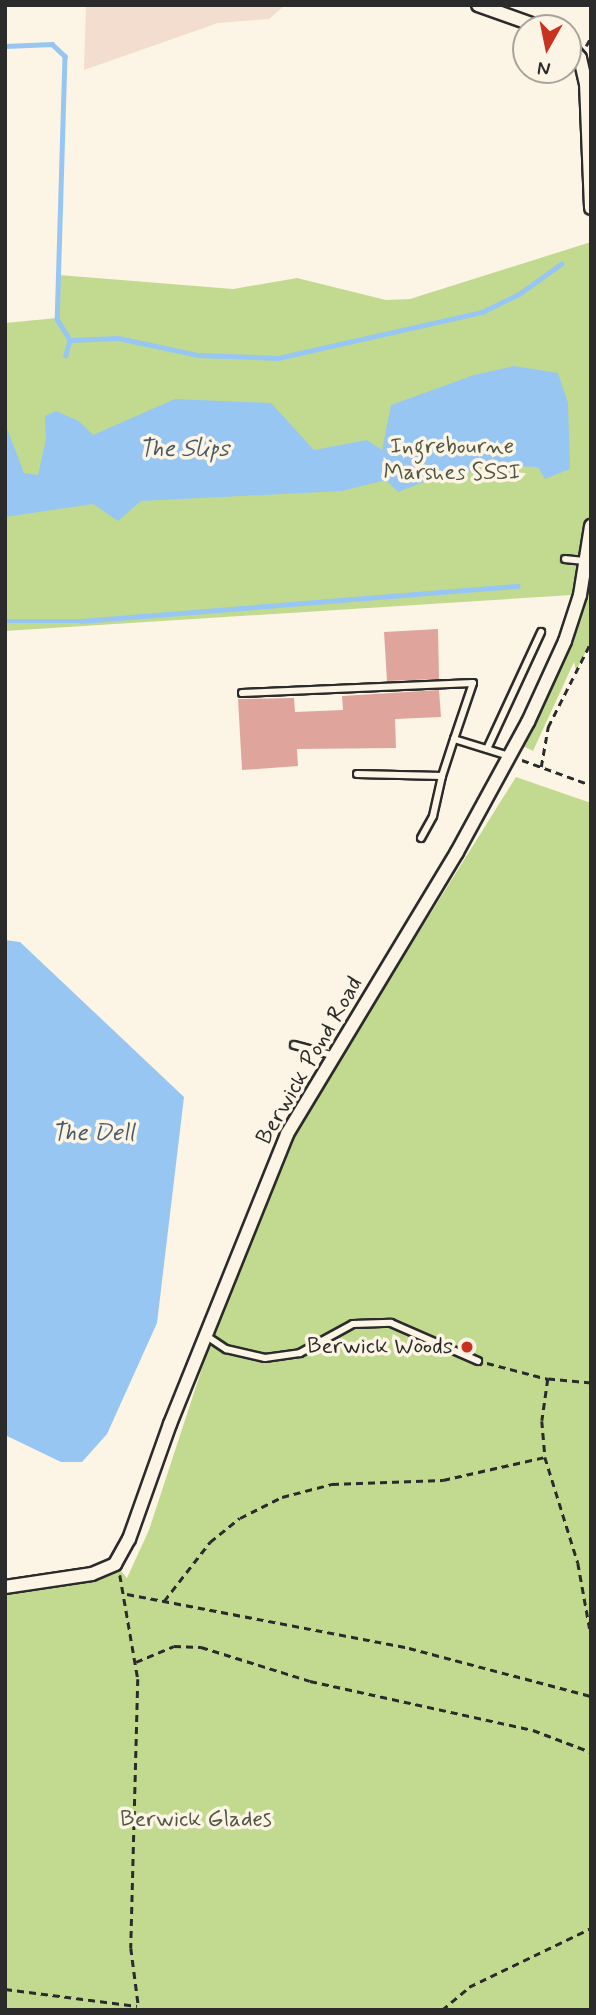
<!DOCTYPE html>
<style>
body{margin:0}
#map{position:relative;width:596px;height:2015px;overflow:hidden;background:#fcf5e5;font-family:Mynerve,sans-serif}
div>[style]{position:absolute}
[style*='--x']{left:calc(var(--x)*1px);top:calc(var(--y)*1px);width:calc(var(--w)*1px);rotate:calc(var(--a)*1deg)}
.built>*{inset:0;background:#f3ddcf}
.green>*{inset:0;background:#c2da90}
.water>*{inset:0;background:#97c6f2}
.stream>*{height:4.5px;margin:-2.25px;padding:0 2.25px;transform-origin:2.25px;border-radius:2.25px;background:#97c6f2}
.building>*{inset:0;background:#dfa59c}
.path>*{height:2.5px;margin-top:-1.25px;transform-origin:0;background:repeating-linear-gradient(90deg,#2b2b2b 0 7px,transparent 0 12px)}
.roads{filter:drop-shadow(2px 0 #2b2b2b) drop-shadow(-2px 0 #2b2b2b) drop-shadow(0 2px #2b2b2b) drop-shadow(0 -2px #2b2b2b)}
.lane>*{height:6px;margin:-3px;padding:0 3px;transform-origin:3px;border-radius:3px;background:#fcf5e5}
.street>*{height:12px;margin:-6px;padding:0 6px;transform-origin:6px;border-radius:6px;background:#fcf5e5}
.dots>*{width:19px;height:19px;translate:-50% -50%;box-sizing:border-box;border:4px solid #fcf5e5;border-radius:50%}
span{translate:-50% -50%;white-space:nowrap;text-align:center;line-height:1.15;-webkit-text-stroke:7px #fcf5e5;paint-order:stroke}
.park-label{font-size:23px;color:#515744}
.street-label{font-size:23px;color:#2b2b2b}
.poi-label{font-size:23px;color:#2b2b2b}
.right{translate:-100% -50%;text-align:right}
.water-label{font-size:24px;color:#4b5a67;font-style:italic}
.frame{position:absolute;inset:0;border:7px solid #2b2b2b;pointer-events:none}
.north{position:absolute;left:512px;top:14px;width:70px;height:70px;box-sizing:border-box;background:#fcf5e5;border:2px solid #a8a49b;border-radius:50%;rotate:189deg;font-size:19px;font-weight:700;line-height:28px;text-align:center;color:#2b2b2b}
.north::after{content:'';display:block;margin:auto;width:24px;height:32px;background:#c8321e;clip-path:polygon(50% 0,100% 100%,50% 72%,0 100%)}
</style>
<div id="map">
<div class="built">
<div style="clip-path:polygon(86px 5px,285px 5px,269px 19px,218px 23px,84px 70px)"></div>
</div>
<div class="green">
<div style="clip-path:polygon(591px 242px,591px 642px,576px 671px,574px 662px,533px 751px,521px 745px,574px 639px,572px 595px,5px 631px,5px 323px,57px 318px,59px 275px,233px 289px,297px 278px,386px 300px,410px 299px)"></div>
<div style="clip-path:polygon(516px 777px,591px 803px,591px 2010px,5px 2010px,5px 1587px,115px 1564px,127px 1578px,149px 1530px,244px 1240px,305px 1114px)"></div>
</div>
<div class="water">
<div style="clip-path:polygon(514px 366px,558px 373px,568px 403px,570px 469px,545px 479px,538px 467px,480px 465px,459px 480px,439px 476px,398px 492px,386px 480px,342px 491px,141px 501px,118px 521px,93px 504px,5px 517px,5px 423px,24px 473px,38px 475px,46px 439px,45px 416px,56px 411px,79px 421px,93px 435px,175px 399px,271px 403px,314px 450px,367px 440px,382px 450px,391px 405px,474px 375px)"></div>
<div style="clip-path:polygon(5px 940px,20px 942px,184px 1097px,157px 1323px,107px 1434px,82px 1462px,61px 1462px,5px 1435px)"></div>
</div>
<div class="stream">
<div style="--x:5;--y:46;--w:47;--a:-2.4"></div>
<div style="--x:52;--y:44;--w:18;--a:43"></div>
<div style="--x:65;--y:56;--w:263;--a:91.7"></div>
<div style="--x:57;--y:319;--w:25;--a:58"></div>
<div style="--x:70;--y:340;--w:16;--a:105"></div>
<div style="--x:70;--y:340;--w:48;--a:-2.4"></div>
<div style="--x:118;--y:338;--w:82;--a:12"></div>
<div style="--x:198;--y:355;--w:80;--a:2.1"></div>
<div style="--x:278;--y:358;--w:209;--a:-12.7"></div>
<div style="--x:482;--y:312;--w:41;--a:-25.9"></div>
<div style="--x:519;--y:294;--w:52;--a:-35.5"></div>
<div style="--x:5;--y:621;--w:76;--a:0"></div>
<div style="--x:81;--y:621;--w:438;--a:-4.6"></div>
</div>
<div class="building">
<div style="clip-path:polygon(438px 629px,439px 679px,387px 681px,384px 632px)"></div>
<div style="clip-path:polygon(439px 690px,441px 717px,395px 719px,396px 748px,297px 749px,298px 766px,242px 770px,238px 699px,294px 698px,295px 712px,343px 710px,342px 696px)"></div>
</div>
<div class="path">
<div style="--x:586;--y:46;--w:10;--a:-61"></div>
<div style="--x:522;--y:760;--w:73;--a:19.9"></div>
<div style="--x:541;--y:767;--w:41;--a:-80.1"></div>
<div style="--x:548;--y:727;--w:95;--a:-63.2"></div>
<div style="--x:487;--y:1363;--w:63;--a:14.7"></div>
<div style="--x:591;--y:1383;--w:43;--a:-174.7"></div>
<div style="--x:548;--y:1379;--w:42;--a:98.1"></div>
<div style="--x:542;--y:1421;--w:36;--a:85"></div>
<div style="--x:545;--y:1457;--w:111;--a:72.7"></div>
<div style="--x:578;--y:1563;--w:73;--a:79.8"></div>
<div style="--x:120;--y:1575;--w:106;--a:80.2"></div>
<div style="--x:138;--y:1679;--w:269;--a:91.5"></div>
<div style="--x:131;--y:1948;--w:63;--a:82.6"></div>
<div style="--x:127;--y:1594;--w:287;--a:10.8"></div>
<div style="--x:409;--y:1648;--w:188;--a:14.8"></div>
<div style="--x:164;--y:1601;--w:75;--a:-52.1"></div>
<div style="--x:210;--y:1542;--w:38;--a:-39"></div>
<div style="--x:240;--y:1518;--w:47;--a:-26.6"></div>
<div style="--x:282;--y:1497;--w:52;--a:-14.6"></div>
<div style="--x:332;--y:1484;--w:111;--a:-2.1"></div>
<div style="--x:443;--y:1480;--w:105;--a:-12.7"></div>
<div style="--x:136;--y:1662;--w:41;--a:-22.8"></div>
<div style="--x:174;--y:1646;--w:27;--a:2"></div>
<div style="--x:201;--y:1647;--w:114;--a:17.3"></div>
<div style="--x:310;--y:1681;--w:228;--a:12.4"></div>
<div style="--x:533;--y:1730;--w:62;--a:20.8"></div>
<div style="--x:5;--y:1989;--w:133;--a:7.3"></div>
<div style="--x:442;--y:2010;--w:35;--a:-40"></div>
<div style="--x:469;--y:1987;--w:136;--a:-25.8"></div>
</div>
<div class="roads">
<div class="lane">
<div style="--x:565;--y:559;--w:19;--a:6"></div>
<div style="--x:242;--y:693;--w:231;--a:-2.5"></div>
<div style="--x:473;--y:683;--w:59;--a:108.7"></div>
<div style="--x:454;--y:739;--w:58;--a:17.2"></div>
<div style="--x:487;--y:749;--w:129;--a:-65.2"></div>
<div style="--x:357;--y:774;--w:85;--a:1.3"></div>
<div style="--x:442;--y:776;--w:39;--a:-72"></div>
<div style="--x:421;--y:838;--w:25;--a:-61"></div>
<div style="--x:433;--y:816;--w:41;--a:-77.3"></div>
<div style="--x:294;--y:1045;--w:42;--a:15"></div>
<div style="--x:208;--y:1337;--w:22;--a:34"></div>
<div style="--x:226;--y:1349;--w:40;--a:13"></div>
<div style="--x:265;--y:1358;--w:35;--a:-8"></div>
<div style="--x:300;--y:1353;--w:60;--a:-28.7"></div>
<div style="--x:353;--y:1324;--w:38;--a:-2"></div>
<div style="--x:391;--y:1323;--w:95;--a:23.6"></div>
</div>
<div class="street">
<div style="--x:478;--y:5;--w:69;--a:19.5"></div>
<div style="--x:568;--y:44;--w:18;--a:49"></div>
<div style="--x:580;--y:58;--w:26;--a:77"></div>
<div style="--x:586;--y:83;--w:125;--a:87.7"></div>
<div style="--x:5;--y:1587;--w:88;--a:-8.5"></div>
<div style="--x:92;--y:1574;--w:25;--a:-23"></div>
<div style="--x:115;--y:1564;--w:29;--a:-61"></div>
<div style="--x:129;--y:1539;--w:122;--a:-70.4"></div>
<div style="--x:170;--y:1424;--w:313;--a:-68"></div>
<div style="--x:287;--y:1134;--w:329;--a:-58.9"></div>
<div style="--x:457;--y:852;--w:148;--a:-61.4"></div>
<div style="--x:528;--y:722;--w:89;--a:-65.4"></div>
<div style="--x:565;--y:641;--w:48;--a:-71.9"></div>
<div style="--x:580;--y:595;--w:70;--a:-80.9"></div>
</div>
</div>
<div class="dots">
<div style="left:467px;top:1347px;background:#c8321e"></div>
</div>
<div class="park-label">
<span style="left:452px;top:460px">Ingrebourne<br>Marshes SSSI</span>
<span style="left:196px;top:1820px">Berwick Glades</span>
</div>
<div class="street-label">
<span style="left:310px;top:1061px;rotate:-60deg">Berwick Pond Road</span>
</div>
<div class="poi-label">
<span class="right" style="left:453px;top:1347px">Berwick Woods</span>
</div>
<div class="water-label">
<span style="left:184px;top:450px">The Slips</span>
<span style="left:93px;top:1134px">The Dell</span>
</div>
<div class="frame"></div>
<div class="north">N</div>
</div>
